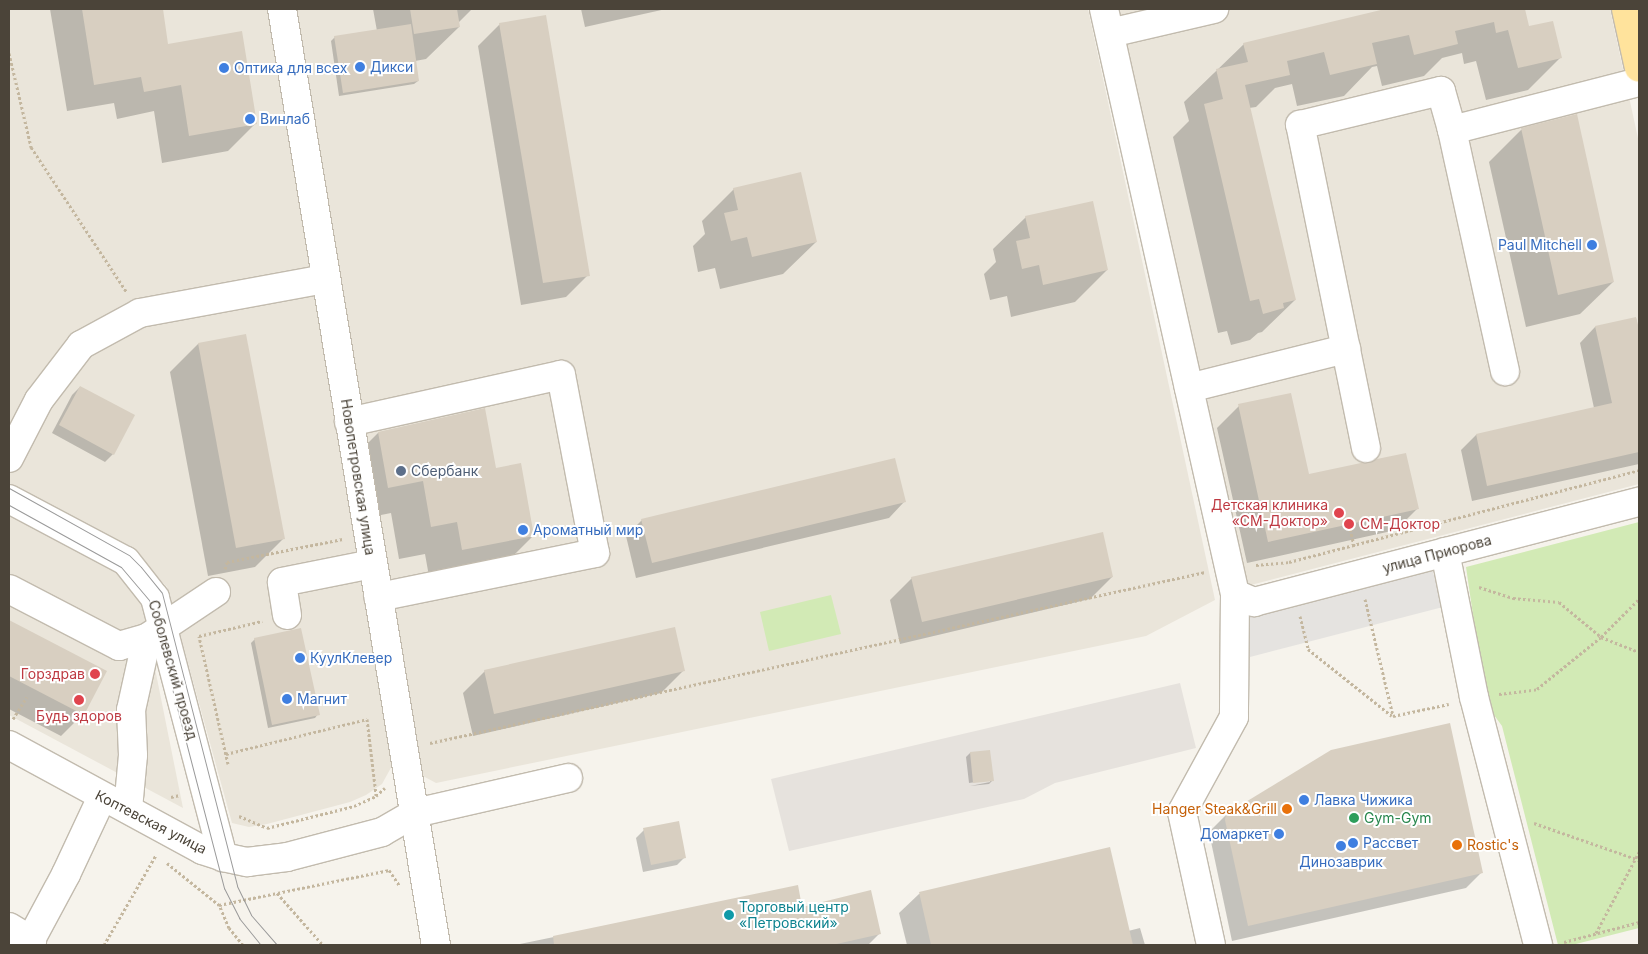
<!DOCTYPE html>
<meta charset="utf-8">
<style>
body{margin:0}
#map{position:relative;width:1648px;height:954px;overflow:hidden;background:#f6f3ec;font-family:Inter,sans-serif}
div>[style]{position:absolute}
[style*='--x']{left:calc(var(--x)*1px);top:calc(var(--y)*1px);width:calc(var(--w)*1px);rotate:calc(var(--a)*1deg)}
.residential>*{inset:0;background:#eae5da}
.industrial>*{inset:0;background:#e6e2dd}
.green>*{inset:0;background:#d2eab5}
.parking>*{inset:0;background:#e5e3e0}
.shadow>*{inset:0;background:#0003}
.building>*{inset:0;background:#d8cfc1}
.path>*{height:3px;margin-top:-1.5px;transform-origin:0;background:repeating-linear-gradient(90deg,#c4b79f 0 2.5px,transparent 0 5px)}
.roads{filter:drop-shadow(1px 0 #c2bbae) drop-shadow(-1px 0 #c2bbae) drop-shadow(0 1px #c2bbae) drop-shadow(0 -1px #c2bbae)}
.minor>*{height:28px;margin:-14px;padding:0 14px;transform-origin:14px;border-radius:14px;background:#fff}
.major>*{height:28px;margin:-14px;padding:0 14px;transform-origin:14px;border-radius:14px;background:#ffe39c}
.tram>*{height:1px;margin:-0.5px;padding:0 0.5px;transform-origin:0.5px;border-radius:0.5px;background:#9a9a9a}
.dots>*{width:14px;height:14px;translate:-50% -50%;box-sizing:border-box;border:2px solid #fff;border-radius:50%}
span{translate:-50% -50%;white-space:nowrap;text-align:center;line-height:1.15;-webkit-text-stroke:4px #fff;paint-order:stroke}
.shop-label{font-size:14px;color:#366cbe}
.left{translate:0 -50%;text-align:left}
.right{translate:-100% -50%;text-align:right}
.service-label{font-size:14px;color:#4e5e75}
.street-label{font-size:14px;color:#4b4439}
.health-label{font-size:14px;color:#be3a42}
.food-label{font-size:14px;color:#c56008}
.leisure-label{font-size:14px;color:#27864d}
.culture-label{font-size:14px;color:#0d838f}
.frame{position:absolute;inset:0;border:10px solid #4b4439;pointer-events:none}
</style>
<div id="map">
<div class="residential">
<div style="clip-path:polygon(9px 9px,270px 9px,393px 764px,382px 784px,366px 795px,350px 802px,267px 824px,249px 827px,232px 823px,167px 587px,132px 550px,9px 483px)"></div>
<div style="clip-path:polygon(295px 9px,1088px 9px,1215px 600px,1146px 636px,436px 783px,423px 776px)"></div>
<div style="clip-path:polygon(1119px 9px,1610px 9px,1639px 143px,1639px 484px,1247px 586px)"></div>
<div style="clip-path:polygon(9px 513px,119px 573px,141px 599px,183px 808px,9px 715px)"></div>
</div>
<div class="industrial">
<div style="clip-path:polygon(1180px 683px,1196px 748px,1055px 783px,1024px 799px,789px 851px,771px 779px)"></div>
</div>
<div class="green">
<div style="clip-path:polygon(1639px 522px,1639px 928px,1572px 945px,1558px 945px,1502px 726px,1486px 704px,1466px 567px)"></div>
<div style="clip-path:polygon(831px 595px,841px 634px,769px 651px,760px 612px)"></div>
</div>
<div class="parking">
<div style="clip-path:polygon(1431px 565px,1443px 607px,1250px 657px,1250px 612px)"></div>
</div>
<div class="shadow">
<div style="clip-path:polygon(50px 9px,161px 9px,167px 45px,255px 124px,228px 151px,162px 163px,154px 111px,117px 119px,114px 103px,67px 111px)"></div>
<div style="clip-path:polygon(373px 9px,472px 9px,458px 23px,459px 27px,426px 59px,415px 61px,418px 81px,414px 84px,339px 96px,331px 41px,335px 37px,377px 31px)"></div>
<div style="clip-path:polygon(581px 9px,666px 9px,585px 27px)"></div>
<div style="clip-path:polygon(1391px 9px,1524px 9px,1528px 28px,1561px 57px,1528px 90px,1486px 100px,1476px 61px,1464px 64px,1462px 53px,1442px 58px,1424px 76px,1382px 86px,1377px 66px,1372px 67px,1344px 96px,1297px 106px,1292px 84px,1275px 88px,1256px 107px,1249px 108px,1295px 300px,1262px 332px,1258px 333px,1250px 340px,1231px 345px,1227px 331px,1218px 333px,1173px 137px,1189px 121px,1184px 102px,1244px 44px)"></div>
<div style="clip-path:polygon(500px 24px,588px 275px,566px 297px,521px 305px,478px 46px)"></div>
<div style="clip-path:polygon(1576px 116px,1613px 282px,1580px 314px,1526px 327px,1489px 162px,1521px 130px)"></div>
<div style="clip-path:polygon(734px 189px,816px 242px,783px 274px,720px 289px,715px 268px,698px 272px,693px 246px,705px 234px,702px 221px)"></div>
<div style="clip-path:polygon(1026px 217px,1107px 270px,1075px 302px,1011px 317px,1007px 296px,990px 300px,984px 274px,996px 262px,993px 249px)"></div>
<div style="clip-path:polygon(1636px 318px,1639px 335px,1639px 464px,1472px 501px,1461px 450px,1476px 435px,1594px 408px,1580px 343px,1595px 327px)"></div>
<div style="clip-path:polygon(245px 336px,283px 539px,255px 567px,208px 576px,170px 372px,198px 344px)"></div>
<div style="clip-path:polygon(80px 387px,113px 454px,105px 462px,52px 433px,72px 395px)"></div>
<div style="clip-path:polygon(1239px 406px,1308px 476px,1418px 508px,1396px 530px,1247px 563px,1217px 428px)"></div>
<div style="clip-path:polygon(484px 409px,495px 469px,533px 536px,501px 568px,430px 582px,425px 554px,399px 559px,391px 513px,356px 520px,346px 465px,378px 433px)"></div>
<div style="clip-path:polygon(904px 502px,889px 518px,636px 578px,626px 536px,642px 520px)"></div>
<div style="clip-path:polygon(1112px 577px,1090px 599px,900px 644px,890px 600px,912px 578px)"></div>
<div style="clip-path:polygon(9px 621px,105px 671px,83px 714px,61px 736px,9px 709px)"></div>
<div style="clip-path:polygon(255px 639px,318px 714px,315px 718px,268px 728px,251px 643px)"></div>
<div style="clip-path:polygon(485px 671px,683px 671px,661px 693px,473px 736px,463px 693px)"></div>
<div style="clip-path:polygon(989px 751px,993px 780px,989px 784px,970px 786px,990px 782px,990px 780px,969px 783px,966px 757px,970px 753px)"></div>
<div style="clip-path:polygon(1226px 815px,1482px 872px,1466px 888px,1232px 941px,1210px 837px,1210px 831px)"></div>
<div style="clip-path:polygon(644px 830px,685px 857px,677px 865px,643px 872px,636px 838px)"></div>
<div style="clip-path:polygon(1109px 849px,1128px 931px,1140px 928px,1145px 945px,907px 945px,899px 913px,919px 894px)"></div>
<div style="clip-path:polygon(797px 887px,802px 908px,880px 933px,868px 945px,515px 945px)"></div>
</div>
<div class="building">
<div style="clip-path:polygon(82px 9px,163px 9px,168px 44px,242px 31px,257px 124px,189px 136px,181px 85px,144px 92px,141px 77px,94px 85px)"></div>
<div style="clip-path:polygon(410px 9px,457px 9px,460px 27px,414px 34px)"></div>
<div style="clip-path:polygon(1385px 9px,1525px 9px,1529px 26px,1553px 21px,1562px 58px,1518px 68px,1508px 30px,1496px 33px,1494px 22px,1455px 31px,1458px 44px,1414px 55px,1409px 35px,1372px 43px,1377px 64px,1330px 75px,1324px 52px,1287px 61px,1290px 75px,1245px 85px,1296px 300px,1283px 303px,1284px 308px,1263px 314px,1259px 299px,1250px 301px,1204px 104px,1223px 99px,1216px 69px,1248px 62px,1243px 43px)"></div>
<div style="clip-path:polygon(546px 15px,590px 276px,543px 283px,499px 23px)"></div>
<div style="clip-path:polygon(411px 24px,419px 81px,343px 93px,334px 36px)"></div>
<div style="clip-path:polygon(1577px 114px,1614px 282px,1558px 295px,1521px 128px)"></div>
<div style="clip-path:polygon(801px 172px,817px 242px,752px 257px,747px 237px,731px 241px,724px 213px,738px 210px,733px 188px)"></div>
<div style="clip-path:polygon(1093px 201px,1108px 270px,1043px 285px,1039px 265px,1022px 269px,1016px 241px,1030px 238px,1025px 216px)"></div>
<div style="clip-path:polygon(1636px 317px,1639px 329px,1639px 452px,1487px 486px,1476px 434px,1612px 403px,1595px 326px)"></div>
<div style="clip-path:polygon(246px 334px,285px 539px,236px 548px,198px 343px)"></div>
<div style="clip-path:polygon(80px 386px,135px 415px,114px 455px,59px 425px)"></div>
<div style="clip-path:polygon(1291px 393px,1309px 474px,1361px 463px,1370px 463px,1377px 459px,1406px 453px,1419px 509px,1268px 542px,1238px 404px)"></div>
<div style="clip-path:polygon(485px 408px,496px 468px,521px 463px,534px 536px,462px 550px,457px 522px,431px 527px,423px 481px,388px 488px,378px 432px)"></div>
<div style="clip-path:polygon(895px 458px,906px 502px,652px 563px,641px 519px)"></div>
<div style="clip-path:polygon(1103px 532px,1113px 577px,922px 622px,911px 577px)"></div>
<div style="clip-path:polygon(9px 620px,107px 671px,84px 715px,9px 676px)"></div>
<div style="clip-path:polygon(675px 627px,685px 671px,494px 714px,484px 670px)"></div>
<div style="clip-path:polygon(301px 628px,320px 715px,272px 725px,254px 638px)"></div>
<div style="clip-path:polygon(1450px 723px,1483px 873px,1248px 926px,1225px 820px,1226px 814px,1331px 750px)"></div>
<div style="clip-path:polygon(990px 750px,994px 781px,973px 783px,970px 752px)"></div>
<div style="clip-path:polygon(679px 821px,686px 858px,651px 865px,643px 828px)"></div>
<div style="clip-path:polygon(1110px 847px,1133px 945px,931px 945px,919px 892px)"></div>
<div style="clip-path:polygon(798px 885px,802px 907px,871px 890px,881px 934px,832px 945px,554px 945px,553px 936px)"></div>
</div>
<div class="path">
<div style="--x:9;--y:53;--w:97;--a:76.8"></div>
<div style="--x:31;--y:147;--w:173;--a:56.6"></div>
<div style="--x:1349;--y:524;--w:23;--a:77"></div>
<div style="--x:1256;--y:565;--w:33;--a:-5"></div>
<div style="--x:1289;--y:562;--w:362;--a:-14.7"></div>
<div style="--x:225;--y:569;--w:7;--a:-74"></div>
<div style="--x:227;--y:562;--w:118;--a:-11.2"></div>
<div style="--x:1479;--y:587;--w:36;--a:18"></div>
<div style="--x:1513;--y:598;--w:46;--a:5"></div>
<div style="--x:1559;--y:602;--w:55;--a:39.8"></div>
<div style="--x:1601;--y:637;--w:41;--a:21.5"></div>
<div style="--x:1365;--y:599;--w:120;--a:76.5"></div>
<div style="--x:1393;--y:716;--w:57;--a:-12.1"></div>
<div style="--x:1300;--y:616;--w:34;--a:76"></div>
<div style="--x:1308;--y:649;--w:107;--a:38.6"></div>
<div style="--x:1499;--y:694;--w:38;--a:-7"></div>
<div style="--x:1537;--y:689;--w:82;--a:-39.1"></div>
<div style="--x:1601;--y:637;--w:54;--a:-45"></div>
<div style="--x:13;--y:719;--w:26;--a:-58"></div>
<div style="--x:430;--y:743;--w:794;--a:-12.44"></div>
<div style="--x:226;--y:754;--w:145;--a:-13.9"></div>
<div style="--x:367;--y:719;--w:77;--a:83.2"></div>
<div style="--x:228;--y:764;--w:131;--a:-102.8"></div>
<div style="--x:199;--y:636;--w:65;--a:-13.4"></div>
<div style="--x:171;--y:797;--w:9;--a:-13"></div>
<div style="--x:239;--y:816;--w:30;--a:23"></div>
<div style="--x:267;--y:828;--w:90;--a:-14.2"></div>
<div style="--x:354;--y:806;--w:24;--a:-24"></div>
<div style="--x:376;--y:796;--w:12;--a:-42"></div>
<div style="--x:1534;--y:823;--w:111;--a:19.4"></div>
<div style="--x:167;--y:863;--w:67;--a:38.9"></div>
<div style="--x:277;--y:893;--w:69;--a:48.5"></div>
<div style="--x:1596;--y:933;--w:92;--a:-62"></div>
<div style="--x:1564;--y:942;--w:78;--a:-14.9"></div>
<div style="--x:104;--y:945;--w:104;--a:-60"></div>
<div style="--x:243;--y:945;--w:22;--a:-129"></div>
<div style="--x:229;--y:928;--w:25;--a:-113"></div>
<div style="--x:219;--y:905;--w:174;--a:-11.6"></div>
<div style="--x:389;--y:870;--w:18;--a:56"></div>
</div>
<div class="roads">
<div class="minor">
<div style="--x:282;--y:9;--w:949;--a:80.66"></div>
<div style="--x:1104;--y:9;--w:599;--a:77.38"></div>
<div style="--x:1235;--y:594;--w:123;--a:90.5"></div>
<div style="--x:1234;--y:717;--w:108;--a:118.7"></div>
<div style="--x:1182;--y:812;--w:136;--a:77.7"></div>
<div style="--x:1110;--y:33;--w:107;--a:-13"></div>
<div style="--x:1452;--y:130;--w:193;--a:-14.4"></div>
<div style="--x:1189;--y:388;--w:162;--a:-14"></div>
<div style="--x:349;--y:422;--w:217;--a:-12.5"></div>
<div style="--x:561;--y:375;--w:181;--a:79.2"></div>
<div style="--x:595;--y:553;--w:221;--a:168.5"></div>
<div style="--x:1366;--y:448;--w:330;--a:-101.5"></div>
<div style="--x:1300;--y:125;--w:145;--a:-13.6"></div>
<div style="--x:1441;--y:91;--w:41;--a:74.2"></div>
<div style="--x:1452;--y:130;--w:247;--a:77.6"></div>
<div style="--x:9;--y:458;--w:65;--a:-62.7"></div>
<div style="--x:39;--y:400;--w:69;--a:-52.6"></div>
<div style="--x:81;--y:345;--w:67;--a:-28.5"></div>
<div style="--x:140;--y:313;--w:189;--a:-10.4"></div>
<div style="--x:9;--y:499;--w:132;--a:27.9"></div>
<div style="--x:126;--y:561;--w:47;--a:51.9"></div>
<div style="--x:155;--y:598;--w:268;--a:75.3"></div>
<div style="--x:1445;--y:552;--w:148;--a:78.7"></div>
<div style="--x:1474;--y:697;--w:256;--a:75.5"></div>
<div style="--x:9;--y:589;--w:124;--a:27.4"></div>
<div style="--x:119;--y:646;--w:29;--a:-16"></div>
<div style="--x:147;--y:638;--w:83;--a:-33.7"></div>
<div style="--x:1235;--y:594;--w:21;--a:23"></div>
<div style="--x:1254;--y:602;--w:398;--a:-14.6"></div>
<div style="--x:287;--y:615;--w:33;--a:-99"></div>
<div style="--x:282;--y:582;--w:92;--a:-11.3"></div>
<div style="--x:9;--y:745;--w:220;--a:28.5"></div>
<div style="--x:202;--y:850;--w:22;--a:18"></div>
<div style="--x:223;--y:857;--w:25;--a:12"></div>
<div style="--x:247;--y:862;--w:40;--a:-7.1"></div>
<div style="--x:287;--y:857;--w:98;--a:-14.7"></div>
<div style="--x:382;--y:832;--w:38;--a:-30"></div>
<div style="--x:415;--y:813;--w:157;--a:-12.9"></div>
<div style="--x:128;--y:809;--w:54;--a:-84.7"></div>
<div style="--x:133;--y:755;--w:45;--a:-92.5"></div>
<div style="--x:131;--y:710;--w:74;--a:-77.5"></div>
<div style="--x:9;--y:927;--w:27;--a:31"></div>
<div style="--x:28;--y:945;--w:81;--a:-61.8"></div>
<div style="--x:66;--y:874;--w:85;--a:-64.9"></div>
</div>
<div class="major">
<div style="--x:1626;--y:9;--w:60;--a:77.6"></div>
</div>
</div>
<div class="tram">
<div style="--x:9;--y:488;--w:137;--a:29.2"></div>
<div style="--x:129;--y:555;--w:17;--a:45"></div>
<div style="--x:141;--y:567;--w:33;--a:51"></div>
<div style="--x:162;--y:593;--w:302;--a:75.6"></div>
<div style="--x:237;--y:886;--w:32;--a:64"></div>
<div style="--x:251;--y:915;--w:40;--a:49"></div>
<div style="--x:9;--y:505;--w:128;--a:29"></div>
<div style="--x:121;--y:567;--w:43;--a:49.7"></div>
<div style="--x:149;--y:600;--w:298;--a:75.4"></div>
<div style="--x:224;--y:888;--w:34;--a:63"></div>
<div style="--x:239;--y:918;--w:35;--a:51"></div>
</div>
<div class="dots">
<div style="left:360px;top:67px;background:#3f7fe0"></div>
<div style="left:224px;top:68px;background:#3f7fe0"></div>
<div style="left:250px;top:119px;background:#3f7fe0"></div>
<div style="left:1592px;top:245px;background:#3f7fe0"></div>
<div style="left:401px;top:471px;background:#5c6f8a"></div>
<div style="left:1339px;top:513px;background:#e0444e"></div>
<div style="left:1349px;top:524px;background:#e0444e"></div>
<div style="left:523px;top:530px;background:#3f7fe0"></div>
<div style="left:300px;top:658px;background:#3f7fe0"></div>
<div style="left:95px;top:674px;background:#e0444e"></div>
<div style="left:287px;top:699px;background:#3f7fe0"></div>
<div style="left:79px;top:700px;background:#e0444e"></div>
<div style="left:1304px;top:800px;background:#3f7fe0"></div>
<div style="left:1287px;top:809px;background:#e8710a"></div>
<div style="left:1354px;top:818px;background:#2e9e5b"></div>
<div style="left:1279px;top:834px;background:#3f7fe0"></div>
<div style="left:1353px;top:843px;background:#3f7fe0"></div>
<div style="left:1457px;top:845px;background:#e8710a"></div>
<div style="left:1341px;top:846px;background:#3f7fe0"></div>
<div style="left:729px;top:915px;background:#0f9aa8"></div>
</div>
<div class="shop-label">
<span class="left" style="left:370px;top:67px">Дикси</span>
<span class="left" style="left:234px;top:68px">Оптика для всех</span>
<span class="left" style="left:260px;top:119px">Винлаб</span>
<span class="right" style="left:1582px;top:245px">Paul Mitchell</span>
<span class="left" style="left:533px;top:530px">Ароматный мир</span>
<span class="left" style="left:310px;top:658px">КуулКлевер</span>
<span class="left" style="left:297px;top:699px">Магнит</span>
<span class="left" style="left:1314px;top:800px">Лавка Чижика</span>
<span class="right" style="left:1269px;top:834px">Домаркет</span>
<span class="left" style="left:1363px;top:843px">Рассвет</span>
<span style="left:1341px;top:862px">Динозаврик</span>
</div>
<div class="service-label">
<span class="left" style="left:411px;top:471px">Сбербанк</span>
</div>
<div class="street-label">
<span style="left:358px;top:477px;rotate:81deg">Новопетровская улица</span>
<span style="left:1437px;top:554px;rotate:-15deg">улица Приорова</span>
<span style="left:173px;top:670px;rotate:74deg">Соболевский проезд</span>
<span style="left:151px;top:822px;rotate:27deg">Коптевская улица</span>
</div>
<div class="health-label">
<span class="right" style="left:1328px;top:513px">Детская клиника<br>«СМ-Доктор»</span>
<span class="left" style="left:1360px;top:524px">СМ-Доктор</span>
<span class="right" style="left:85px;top:674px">Горздрав</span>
<span style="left:79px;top:716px">Будь здоров</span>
</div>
<div class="food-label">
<span class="right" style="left:1277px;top:809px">Hanger Steak&amp;Grill</span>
<span class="left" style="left:1467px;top:845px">Rostic's</span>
</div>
<div class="leisure-label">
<span class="left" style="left:1364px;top:818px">Gym-Gym</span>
</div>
<div class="culture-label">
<span class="left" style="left:739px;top:915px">Торговый центр<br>«Петровский»</span>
</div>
<div class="frame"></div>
</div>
